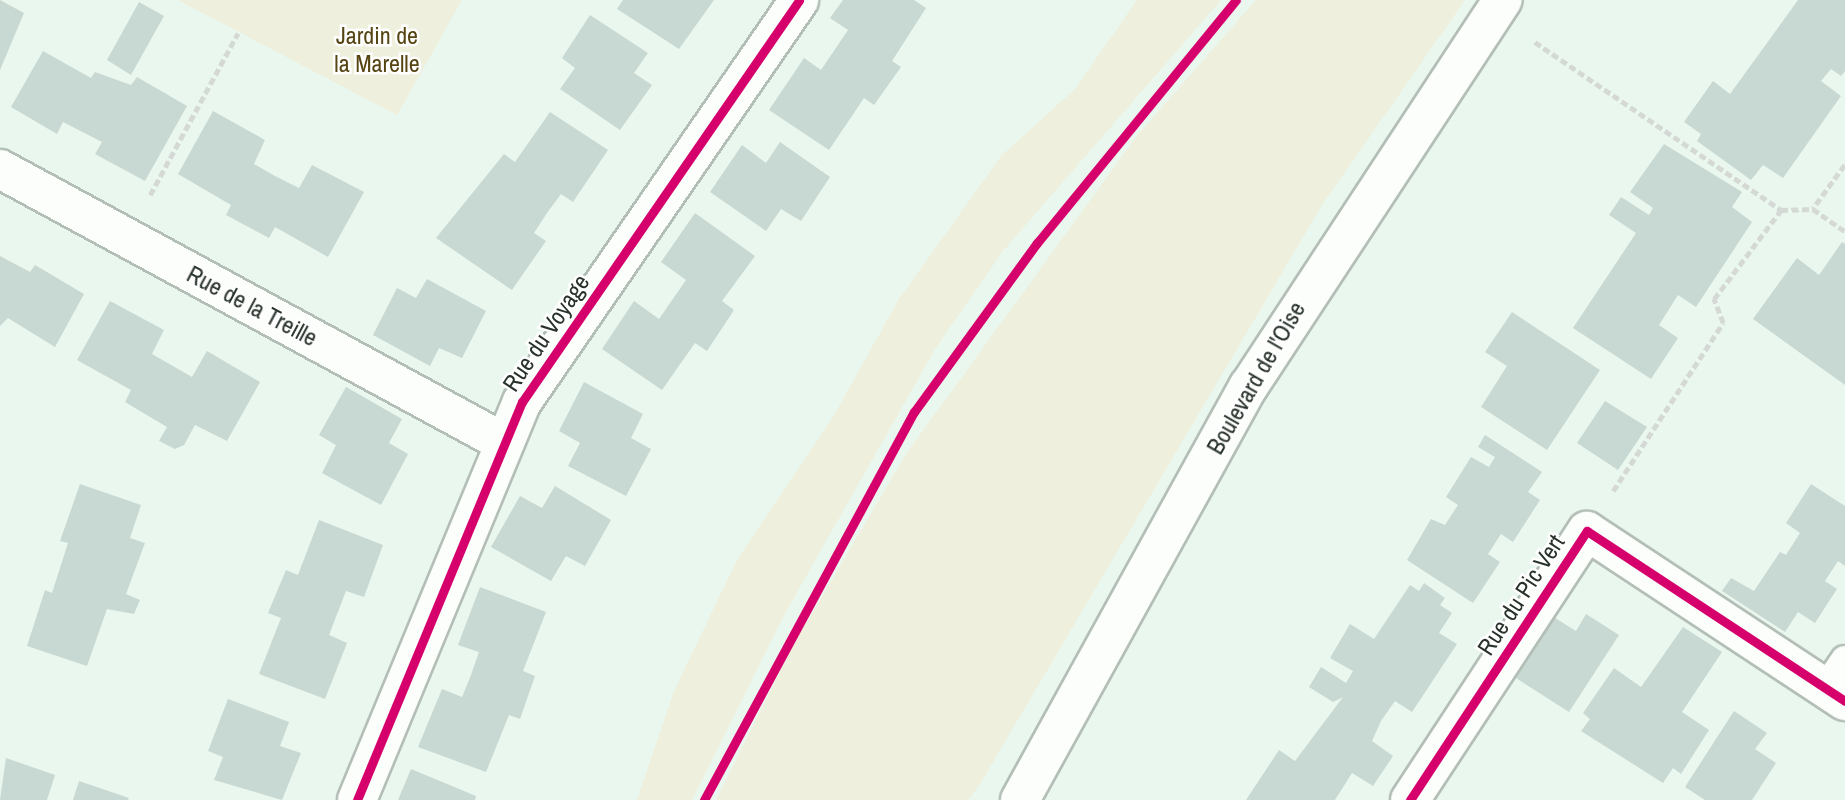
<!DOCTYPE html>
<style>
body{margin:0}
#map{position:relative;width:1845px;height:800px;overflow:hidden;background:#eaf7ee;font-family:"Archivo Narrow",sans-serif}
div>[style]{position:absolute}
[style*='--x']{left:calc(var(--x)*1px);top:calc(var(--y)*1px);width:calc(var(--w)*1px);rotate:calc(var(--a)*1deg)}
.green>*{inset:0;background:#eeefdc}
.building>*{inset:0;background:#c8d8d3}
.path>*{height:4.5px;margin-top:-2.25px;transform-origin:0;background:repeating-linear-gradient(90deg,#d5d9d6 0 7px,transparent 0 10.5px)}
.roads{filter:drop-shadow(2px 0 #b3beb6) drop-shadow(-2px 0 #b3beb6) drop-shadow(0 2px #b3beb6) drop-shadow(0 -2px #b3beb6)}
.service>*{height:28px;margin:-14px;padding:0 14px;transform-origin:14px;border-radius:14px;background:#fcfefc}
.minor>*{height:38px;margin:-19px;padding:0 19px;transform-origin:19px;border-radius:19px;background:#fcfefc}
.secondary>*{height:38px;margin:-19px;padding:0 19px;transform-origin:19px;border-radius:19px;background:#fcfefc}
.cycleway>*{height:9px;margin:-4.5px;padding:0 4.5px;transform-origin:4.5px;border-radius:4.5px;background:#d6006c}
span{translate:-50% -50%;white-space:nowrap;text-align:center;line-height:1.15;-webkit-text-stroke:5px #fff;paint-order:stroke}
.park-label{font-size:24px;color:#564513}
.street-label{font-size:24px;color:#28322b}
</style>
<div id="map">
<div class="green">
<div style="clip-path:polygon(178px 0,462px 0,397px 115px)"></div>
<div style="clip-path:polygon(1137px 0,1221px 0,1003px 251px,935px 349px,783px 617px,692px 800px,637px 800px,674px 691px,737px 560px,833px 417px,899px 299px,1001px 156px,1075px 89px)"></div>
<div style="clip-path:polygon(1256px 0,1465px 0,1322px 205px,980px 784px,968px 800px,716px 800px,793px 646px,906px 454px,1136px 137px)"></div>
</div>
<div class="building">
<div style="clip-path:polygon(0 0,24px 13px,0 70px)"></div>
<div style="clip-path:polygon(623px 0,714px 0,679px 49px,617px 9px)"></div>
<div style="clip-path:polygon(843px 0,914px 0,926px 8px,892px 61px,901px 67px,874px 105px,864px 98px,829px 150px,769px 110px,804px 58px,821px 70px,848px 30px,830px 18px)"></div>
<div style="clip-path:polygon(1798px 0,1845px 0,1845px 71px,1841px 76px,1831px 69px,1821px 81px,1841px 96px,1783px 178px,1763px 165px,1751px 180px,1697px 141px,1701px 134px,1684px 122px,1713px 81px,1730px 94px)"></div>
<div style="clip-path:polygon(139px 2px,164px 16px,131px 75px,107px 60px)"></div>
<div style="clip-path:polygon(590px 15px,648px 53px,634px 73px,652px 85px,620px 130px,560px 89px,575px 68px,562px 58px)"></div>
<div style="clip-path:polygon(43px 51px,91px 78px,95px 72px,131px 85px,137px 77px,187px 106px,145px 181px,95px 154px,102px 142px,63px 122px,57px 134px,11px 107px)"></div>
<div style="clip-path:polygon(213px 111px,265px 140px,254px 164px,275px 176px,299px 188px,312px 165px,364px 192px,328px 257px,275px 227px,269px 238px,226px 215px,231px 205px,178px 174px)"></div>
<div style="clip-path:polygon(550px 112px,608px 150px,573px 202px,561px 194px,547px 213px,534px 233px,546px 241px,512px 290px,436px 238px,504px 154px,515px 162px)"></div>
<div style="clip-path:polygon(780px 142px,830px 177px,801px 221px,781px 209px,766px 231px,710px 192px,742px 145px,766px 163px)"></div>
<div style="clip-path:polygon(1664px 144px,1742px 192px,1732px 207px,1752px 222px,1696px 307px,1678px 295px,1659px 325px,1678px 338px,1651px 379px,1573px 328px,1636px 233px,1609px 215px,1621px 197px,1649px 215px,1653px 208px,1630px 192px)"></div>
<div style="clip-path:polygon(695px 213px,755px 256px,722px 301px,734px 310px,707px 351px,695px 343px,662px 390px,602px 349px,634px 301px,659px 319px,686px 280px,661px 262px)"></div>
<div style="clip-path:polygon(1842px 242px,1845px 244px,1845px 385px,1753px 319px,1797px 258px,1819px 275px)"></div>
<div style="clip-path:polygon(0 256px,30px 272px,35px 265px,84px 294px,55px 347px,8px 318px,0 326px)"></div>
<div style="clip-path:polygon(427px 279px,486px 311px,462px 358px,439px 348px,430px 366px,373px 335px,397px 288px,416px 298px)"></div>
<div style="clip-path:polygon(110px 301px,164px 330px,152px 354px,192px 377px,207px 351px,260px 382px,227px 441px,195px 425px,184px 445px,175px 449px,159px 441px,167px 427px,125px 402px,131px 390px,77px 360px)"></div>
<div style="clip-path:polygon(1512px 312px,1600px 370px,1547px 450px,1481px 407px,1507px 366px,1485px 352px)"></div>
<div style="clip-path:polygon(584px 382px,643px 414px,631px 438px,651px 449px,626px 496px,568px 466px,580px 443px,559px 431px)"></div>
<div style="clip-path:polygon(346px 387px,402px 419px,389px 443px,408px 454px,381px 505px,322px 473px,336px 445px,319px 435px)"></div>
<div style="clip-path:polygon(1605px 401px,1647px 427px,1618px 470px,1577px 443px)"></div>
<div style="clip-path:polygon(1485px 435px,1542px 472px,1528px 492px,1540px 500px,1513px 542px,1501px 534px,1488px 554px,1500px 562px,1473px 603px,1407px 560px,1431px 519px,1445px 525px,1458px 505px,1446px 497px,1471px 457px,1489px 467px,1495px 457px,1478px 447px)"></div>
<div style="clip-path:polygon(80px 484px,141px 505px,130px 538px,145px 543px,126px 594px,140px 600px,134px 614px,107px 609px,87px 666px,27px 646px,45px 590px,52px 593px,68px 543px,60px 541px)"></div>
<div style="clip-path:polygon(1811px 484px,1845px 506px,1845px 566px,1838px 561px,1825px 581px,1837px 589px,1815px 623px,1798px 612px,1785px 632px,1722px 591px,1731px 578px,1754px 591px,1780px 552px,1786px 555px,1800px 533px,1786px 523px)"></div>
<div style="clip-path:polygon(555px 486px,611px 520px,585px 566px,566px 556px,551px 581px,491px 547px,520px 496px,542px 508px)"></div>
<div style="clip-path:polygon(319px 520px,383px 545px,364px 597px,346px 591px,329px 635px,347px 643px,325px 699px,259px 674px,281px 618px,268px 613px,286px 570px,298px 575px)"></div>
<div style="clip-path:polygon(1424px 583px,1445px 598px,1440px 605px,1452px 613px,1439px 633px,1457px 644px,1412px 712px,1395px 701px,1381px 721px,1372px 741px,1393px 756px,1373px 786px,1352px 773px,1335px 800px,1246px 800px,1279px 750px,1295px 761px,1343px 697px,1333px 702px,1309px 687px,1321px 667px,1346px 683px,1353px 671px,1330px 658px,1350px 624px,1374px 639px,1410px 585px,1419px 591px)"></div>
<div style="clip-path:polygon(480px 587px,546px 612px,523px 671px,535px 676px,520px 719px,509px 715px,486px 772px,418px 747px,442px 689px,462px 697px,471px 675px,479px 652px,458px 645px)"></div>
<div style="clip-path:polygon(1586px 614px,1619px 635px,1569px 712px,1516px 678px,1555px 618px,1576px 631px)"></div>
<div style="clip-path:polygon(1683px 627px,1722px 652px,1682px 712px,1709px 730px,1681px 774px,1673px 768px,1663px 783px,1581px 731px,1590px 719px,1583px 713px,1614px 668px,1641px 687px)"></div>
<div style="clip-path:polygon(228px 699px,289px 722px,280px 746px,301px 753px,282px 800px,214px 780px,223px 757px,208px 751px)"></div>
<div style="clip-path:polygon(1734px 711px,1767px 733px,1755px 749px,1776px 763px,1752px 800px,1705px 800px,1685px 787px)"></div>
<div style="clip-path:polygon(6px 758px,55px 775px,47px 800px,0 800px)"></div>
<div style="clip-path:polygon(411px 769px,476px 796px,475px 800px,398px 800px)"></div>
<div style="clip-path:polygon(79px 781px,129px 798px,128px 800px,73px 800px)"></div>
</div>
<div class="path">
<div style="--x:1535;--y:42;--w:298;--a:34.3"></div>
<div style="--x:1845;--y:165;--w:54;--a:126"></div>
<div style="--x:1813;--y:209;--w:39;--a:35"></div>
<div style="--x:150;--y:195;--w:184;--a:-61.5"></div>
<div style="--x:1613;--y:491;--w:201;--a:-56.8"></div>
<div style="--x:1723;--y:323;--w:26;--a:-111"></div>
<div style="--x:1714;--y:299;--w:111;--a:-53"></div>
<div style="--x:1781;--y:210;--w:32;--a:-2"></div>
</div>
<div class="roads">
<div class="service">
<div style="--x:1828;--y:685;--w:30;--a:-56"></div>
</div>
<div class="minor">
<div style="--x:0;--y:169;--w:572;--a:28.49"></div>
<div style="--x:357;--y:800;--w:431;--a:-67.5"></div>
<div style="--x:522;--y:402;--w:488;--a:-55.4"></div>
<div style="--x:1410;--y:800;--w:322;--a:-56.7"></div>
<div style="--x:1587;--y:531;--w:309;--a:33.4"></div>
</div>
<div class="secondary">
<div style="--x:1020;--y:800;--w:473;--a:-61.1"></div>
<div style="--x:1249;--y:386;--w:462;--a:-56.7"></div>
</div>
</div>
<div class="cycleway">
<div style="--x:357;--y:800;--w:431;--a:-67.5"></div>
<div style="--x:522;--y:402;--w:488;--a:-55.4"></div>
<div style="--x:704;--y:800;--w:441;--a:-61.6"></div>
<div style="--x:914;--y:412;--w:209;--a:-54"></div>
<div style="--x:1037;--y:243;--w:314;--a:-50.7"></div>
<div style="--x:1410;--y:800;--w:322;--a:-56.7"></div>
<div style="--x:1587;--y:531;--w:309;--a:33.4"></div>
</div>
<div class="park-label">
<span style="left:377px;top:50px">Jardin de<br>la Marelle</span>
</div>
<div class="street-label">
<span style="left:252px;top:306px;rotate:28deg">Rue de la Treille</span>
<span style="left:546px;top:333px;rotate:-56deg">Rue du Voyage</span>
<span style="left:1256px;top:378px;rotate:-60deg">Boulevard de l'Oise</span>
<span style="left:1521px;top:595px;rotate:-57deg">Rue du Pic Vert</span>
</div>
</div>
